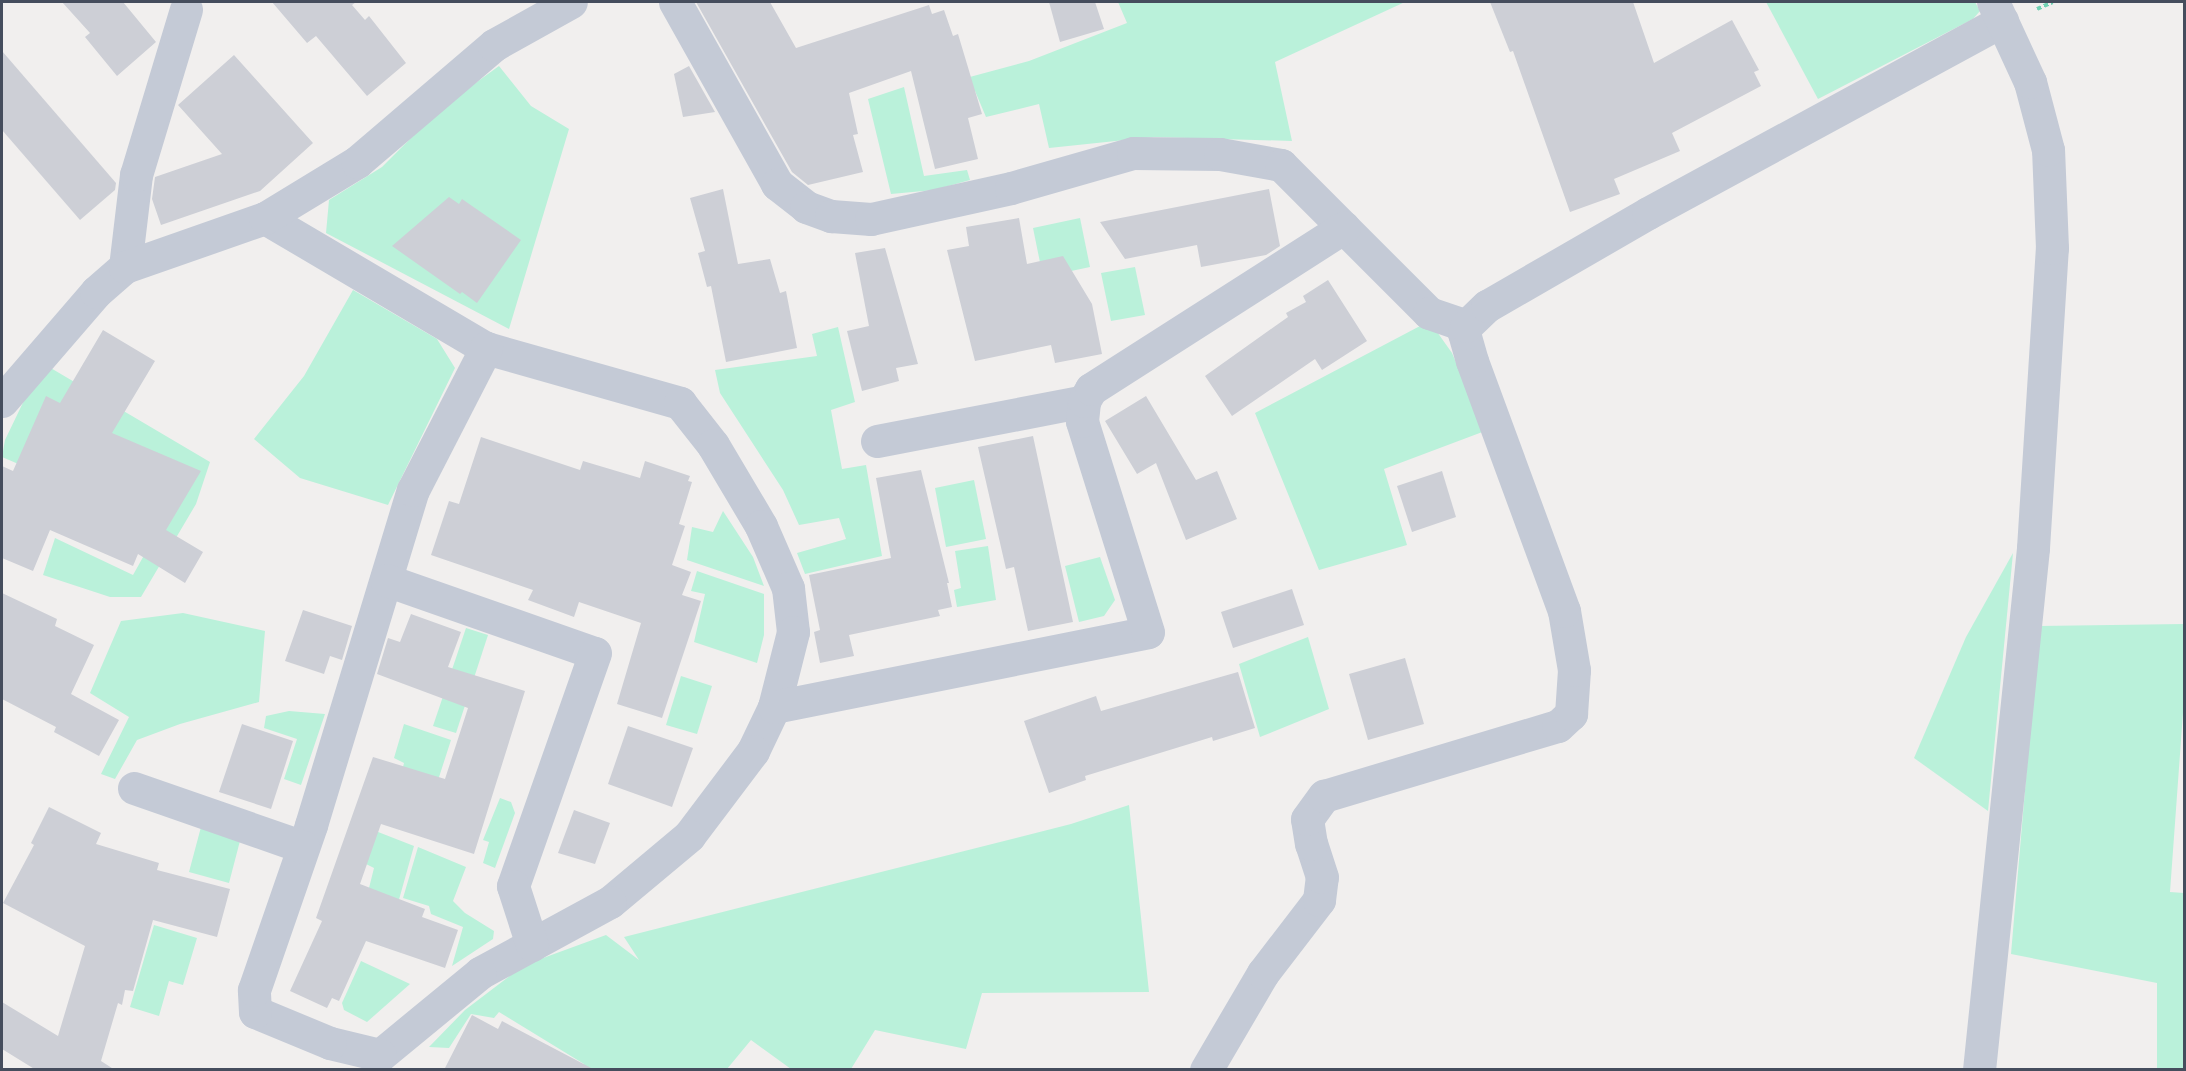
<!DOCTYPE html>
<style>
body{margin:0}
#map{position:relative;width:2186px;height:1071px;overflow:hidden;background:#f1efee;font-family:Quicksand,sans-serif}
div>[style]{position:absolute}
[style*='--x']{left:calc(var(--x)*1px);top:calc(var(--y)*1px);width:calc(var(--w)*1px);rotate:calc(var(--a)*1deg)}
.green>*{inset:0;background:#baf1da}
.building>*{inset:0;background:#cdcfd6}
.path>*{height:4px;margin-top:-2px;transform-origin:0;background:repeating-linear-gradient(90deg,#70d1b3 0 4.5px,transparent 0 7.5px)}
.street>*{height:33px;margin:-16.5px;padding:0 16.5px;transform-origin:16.5px;border-radius:16.5px;background:#c4cad6}
span{translate:-50% -50%;white-space:nowrap;text-align:center;line-height:1.15;-webkit-text-stroke:6px #fff;paint-order:stroke}
.frame{position:absolute;inset:0;border:3px solid #454d5d;pointer-events:none}
</style>
<div id="map">
<div class="green">
<div style="clip-path:polygon(1118px 2px,1405px 2px,1275px 62px,1292px 141px,1154px 137px,1049px 148px,1039px 104px,986px 117px,975px 91px,968px 90px,966px 78px,1029px 61px,1127px 23px)"></div>
<div style="clip-path:polygon(1766px 2px,1975px 2px,1980px 11px,1973px 19px,1818px 99px)"></div>
<div style="clip-path:polygon(499px 66px,531px 106px,569px 129px,509px 329px,326px 233px,329px 200px,382px 167px,441px 108px)"></div>
<div style="clip-path:polygon(904px 87px,924px 176px,967px 170px,970px 180px,934px 190px,891px 194px,868px 99px)"></div>
<div style="clip-path:polygon(1080px 218px,1090px 267px,1043px 277px,1033px 228px)"></div>
<div style="clip-path:polygon(1135px 267px,1145px 315px,1111px 321px,1101px 273px)"></div>
<div style="clip-path:polygon(353px 290px,437px 339px,455px 368px,388px 505px,300px 478px,254px 439px,304px 376px)"></div>
<div style="clip-path:polygon(1420px 326px,1435px 329px,1452px 353px,1485px 431px,1384px 469px,1407px 545px,1319px 570px,1255px 413px)"></div>
<div style="clip-path:polygon(838px 327px,855px 402px,831px 410px,842px 469px,866px 465px,882px 556px,805px 574px,797px 553px,846px 539px,839px 518px,799px 525px,783px 490px,720px 393px,715px 370px,817px 356px,812px 334px)"></div>
<div style="clip-path:polygon(49px 367px,210px 462px,196px 504px,141px 597px,110px 597px,43px 575px,55px 538px,133px 575px,161px 525px,2px 457px,5px 440px,31px 386px)"></div>
<div style="clip-path:polygon(974px 480px,986px 539px,946px 547px,935px 488px)"></div>
<div style="clip-path:polygon(723px 511px,753px 557px,764px 586px,687px 560px,692px 527px,713px 532px)"></div>
<div style="clip-path:polygon(988px 546px,996px 600px,957px 607px,954px 590px,961px 588px,955px 551px)"></div>
<div style="clip-path:polygon(2013px 553px,1988px 811px,1914px 758px,1966px 637px)"></div>
<div style="clip-path:polygon(1100px 557px,1115px 600px,1104px 616px,1079px 622px,1065px 566px)"></div>
<div style="clip-path:polygon(697px 571px,764px 594px,764px 635px,757px 663px,694px 642px,705px 594px,691px 591px)"></div>
<div style="clip-path:polygon(183px 613px,265px 631px,259px 702px,180px 724px,137px 740px,115px 779px,101px 774px,129px 717px,90px 693px,121px 621px)"></div>
<div style="clip-path:polygon(2184px 624px,2184px 699px,2170px 892px,2184px 893px,2184px 1069px,2157px 1069px,2157px 983px,2011px 954px,2039px 626px)"></div>
<div style="clip-path:polygon(466px 628px,488px 635px,456px 733px,433px 726px)"></div>
<div style="clip-path:polygon(1308px 637px,1329px 709px,1260px 737px,1239px 664px)"></div>
<div style="clip-path:polygon(681px 676px,712px 686px,697px 734px,666px 725px)"></div>
<div style="clip-path:polygon(289px 711px,325px 714px,301px 785px,284px 779px,297px 739px,264px 728px,266px 716px)"></div>
<div style="clip-path:polygon(404px 724px,451px 740px,420px 836px,400px 780px,404px 763px,394px 758px)"></div>
<div style="clip-path:polygon(500px 798px,511px 802px,515px 813px,495px 868px,483px 863px,489px 842px,483px 840px)"></div>
<div style="clip-path:polygon(1129px 805px,1149px 992px,982px 993px,966px 1049px,875px 1030px,851px 1069px,791px 1069px,751px 1040px,727px 1069px,581px 1069px,584px 1064px,499px 1012px,494px 1018px,471px 1014px,449px 1048px,429px 1047px,465px 1010px,524px 965px,606px 935px,639px 960px,624px 937px,1071px 824px)"></div>
<div style="clip-path:polygon(201px 827px,241px 837px,229px 883px,189px 872px)"></div>
<div style="clip-path:polygon(373px 830px,414px 846px,386px 946px,357px 936px,374px 868px,364px 863px)"></div>
<div style="clip-path:polygon(418px 847px,466px 867px,453px 901px,465px 913px,494px 931px,493px 939px,452px 966px,463px 927px,431px 914px,429px 906px,403px 898px)"></div>
<div style="clip-path:polygon(154px 925px,197px 938px,183px 985px,169px 981px,159px 1016px,130px 1007px)"></div>
<div style="clip-path:polygon(361px 961px,410px 984px,367px 1022px,344px 1010px,342px 1003px)"></div>
</div>
<div class="building">
<div style="clip-path:polygon(62px 2px,123px 2px,156px 42px,117px 76px,85px 37px,90px 33px)"></div>
<div style="clip-path:polygon(272px 2px,356px 2px,352px 5px,365px 20px,369px 16px,406px 63px,367px 96px,316px 36px,307px 43px)"></div>
<div style="clip-path:polygon(696px 2px,770px 2px,796px 48px,929px 5px,932px 14px,944px 10px,953px 36px,958px 34px,982px 114px,968px 118px,978px 159px,935px 169px,911px 71px,849px 93px,858px 134px,853px 135px,863px 172px,808px 185px,792px 172px)"></div>
<div style="clip-path:polygon(1049px 2px,1095px 2px,1104px 29px,1060px 42px)"></div>
<div style="clip-path:polygon(1490px 2px,1633px 2px,1654px 63px,1732px 20px,1759px 70px,1754px 72px,1761px 86px,1672px 133px,1680px 151px,1614px 179px,1620px 194px,1570px 212px,1513px 51px,1510px 52px)"></div>
<div style="clip-path:polygon(2px 51px,116px 183px,115px 190px,80px 220px,2px 130px)"></div>
<div style="clip-path:polygon(234px 55px,313px 143px,260px 191px,161px 225px,152px 199px,155px 177px,222px 154px,178px 105px)"></div>
<div style="clip-path:polygon(689px 66px,715px 112px,683px 117px,674px 74px)"></div>
<div style="clip-path:polygon(723px 189px,738px 264px,770px 259px,780px 293px,786px 291px,797px 348px,726px 362px,711px 286px,707px 287px,698px 253px,705px 251px,690px 198px)"></div>
<div style="clip-path:polygon(1269px 189px,1280px 246px,1266px 255px,1201px 267px,1197px 245px,1125px 259px,1100px 222px)"></div>
<div style="clip-path:polygon(449px 197px,459px 204px,462px 199px,521px 240px,477px 303px,462px 292px,460px 294px,392px 246px)"></div>
<div style="clip-path:polygon(1019px 218px,1027px 264px,1063px 256px,1092px 304px,1102px 354px,1055px 363px,1051px 345px,975px 361px,947px 250px,969px 246px,966px 227px)"></div>
<div style="clip-path:polygon(885px 248px,918px 364px,896px 368px,899px 381px,862px 391px,847px 331px,869px 326px,855px 253px)"></div>
<div style="clip-path:polygon(1328px 280px,1367px 341px,1322px 370px,1315px 359px,1232px 416px,1205px 376px,1288px 317px,1286px 313px,1306px 302px,1303px 296px)"></div>
<div style="clip-path:polygon(103px 330px,155px 361px,112px 433px,201px 471px,166px 530px,203px 552px,185px 583px,138px 554px,133px 566px,50px 530px,33px 571px,2px 558px,2px 466px,13px 471px,46px 396px,60px 403px)"></div>
<div style="clip-path:polygon(1146px 396px,1196px 480px,1217px 471px,1237px 519px,1186px 540px,1156px 463px,1137px 474px,1105px 421px)"></div>
<div style="clip-path:polygon(1033px 436px,1073px 622px,1028px 631px,1014px 567px,1006px 569px,978px 447px)"></div>
<div style="clip-path:polygon(481px 437px,580px 470px,583px 461px,640px 478px,645px 461px,690px 476px,688px 481px,692px 482px,679px 524px,685px 526px,672px 565px,691px 572px,682px 595px,701px 601px,662px 718px,617px 704px,641px 623px,579px 602px,574px 617px,528px 600px,533px 590px,431px 555px,449px 501px,459px 504px)"></div>
<div style="clip-path:polygon(921px 470px,949px 583px,947px 583px,952px 607px,938px 610px,940px 616px,849px 635px,854px 656px,820px 663px,814px 632px,820px 630px,809px 575px,891px 558px,876px 478px)"></div>
<div style="clip-path:polygon(1442px 471px,1456px 517px,1412px 532px,1397px 486px)"></div>
<div style="clip-path:polygon(1292px 589px,1304px 625px,1233px 648px,1221px 612px)"></div>
<div style="clip-path:polygon(2px 593px,57px 619px,55px 626px,94px 645px,71px 694px,119px 720px,99px 756px,54px 732px,56px 727px,2px 699px)"></div>
<div style="clip-path:polygon(303px 610px,352px 626px,342px 660px,330px 656px,324px 674px,285px 661px)"></div>
<div style="clip-path:polygon(411px 614px,461px 632px,448px 667px,525px 691px,474px 854px,381px 824px,360px 884px,425px 909px,422px 917px,458px 930px,445px 968px,366px 941px,339px 1001px,332px 998px,327px 1008px,290px 991px,322px 921px,316px 918px,373px 757px,445px 779px,468px 708px,377px 674px,388px 638px,400px 642px)"></div>
<div style="clip-path:polygon(1405px 658px,1424px 724px,1368px 740px,1349px 674px)"></div>
<div style="clip-path:polygon(1238px 672px,1255px 728px,1213px 741px,1212px 737px,1085px 776px,1086px 780px,1049px 793px,1024px 721px,1096px 696px,1101px 711px)"></div>
<div style="clip-path:polygon(242px 724px,293px 741px,271px 809px,219px 792px)"></div>
<div style="clip-path:polygon(628px 726px,693px 748px,672px 807px,608px 784px)"></div>
<div style="clip-path:polygon(49px 807px,101px 833px,96px 844px,159px 863px,157px 870px,230px 889px,217px 937px,153px 920px,133px 991px,125px 990px,122px 1005px,118px 1003px,101px 1061px,115px 1070px,36px 1070px,2px 1049px,2px 1002px,58px 1036px,85px 946px,3px 903px,34px 845px,31px 843px)"></div>
<div style="clip-path:polygon(574px 810px,610px 823px,595px 864px,558px 853px)"></div>
<div style="clip-path:polygon(472px 1015px,498px 1029px,502px 1021px,595px 1070px,444px 1070px)"></div>
</div>
<div class="path">
<div style="--x:2037;--y:9;--w:17;--a:-24"></div>
</div>
<div class="street">
<div style="--x:675;--y:2;--w:209;--a:60.7"></div>
<div style="--x:777;--y:184;--w:37;--a:38"></div>
<div style="--x:806;--y:207;--w:27;--a:20"></div>
<div style="--x:831;--y:216;--w:40;--a:4.3"></div>
<div style="--x:871;--y:219;--w:143;--a:-12.5"></div>
<div style="--x:1011;--y:188;--w:127;--a:-16"></div>
<div style="--x:1133;--y:153;--w:87;--a:0.7"></div>
<div style="--x:1220;--y:154;--w:62;--a:10.2"></div>
<div style="--x:1281;--y:165;--w:209;--a:45"></div>
<div style="--x:1429;--y:313;--w:39;--a:19"></div>
<div style="--x:265;--y:218;--w:256;--a:30.5"></div>
<div style="--x:125;--y:267;--w:93;--a:-83.2"></div>
<div style="--x:136;--y:175;--w:173;--a:-73.2"></div>
<div style="--x:486;--y:348;--w:202;--a:15.8"></div>
<div style="--x:680;--y:403;--w:53;--a:51.8"></div>
<div style="--x:713;--y:445;--w:94;--a:59.3"></div>
<div style="--x:761;--y:526;--w:68;--a:66.5"></div>
<div style="--x:788;--y:588;--w:44;--a:83.5"></div>
<div style="--x:793;--y:632;--w:77;--a:104.2"></div>
<div style="--x:774;--y:707;--w:49;--a:115.5"></div>
<div style="--x:753;--y:751;--w:106;--a:127"></div>
<div style="--x:689;--y:836;--w:103;--a:140.1"></div>
<div style="--x:610;--y:902;--w:148;--a:151.4"></div>
<div style="--x:480;--y:973;--w:129;--a:140.6"></div>
<div style="--x:380;--y:1055;--w:51;--a:-166.5"></div>
<div style="--x:330;--y:1043;--w:81;--a:-157.5"></div>
<div style="--x:255;--y:1012;--w:22;--a:-93"></div>
<div style="--x:254;--y:990;--w:175;--a:-70.9"></div>
<div style="--x:311;--y:825;--w:350;--a:-73.1"></div>
<div style="--x:413;--y:490;--w:160;--a:-62.8"></div>
<div style="--x:2;--y:401;--w:144;--a:-49.2"></div>
<div style="--x:96;--y:292;--w:38;--a:-41"></div>
<div style="--x:125;--y:267;--w:148;--a:-19.3"></div>
<div style="--x:265;--y:218;--w:108;--a:-31.3"></div>
<div style="--x:357;--y:162;--w:180;--a:-40.5"></div>
<div style="--x:494;--y:45;--w:88;--a:-29.2"></div>
<div style="--x:877;--y:441;--w:211;--a:-10.9"></div>
<div style="--x:386;--y:580;--w:221;--a:19.3"></div>
<div style="--x:595;--y:653;--w:247;--a:109.4"></div>
<div style="--x:513;--y:886;--w:62;--a:72.1"></div>
<div style="--x:774;--y:707;--w:381;--a:-11.3"></div>
<div style="--x:1148;--y:632;--w:221;--a:-107.4"></div>
<div style="--x:1082;--y:421;--w:20;--a:-84"></div>
<div style="--x:1084;--y:401;--w:14;--a:-60"></div>
<div style="--x:1091;--y:389;--w:300;--a:-32.6"></div>
<div style="--x:134;--y:788;--w:179;--a:19.2"></div>
<div style="--x:1206;--y:1070;--w:113;--a:-59.6"></div>
<div style="--x:1263;--y:973;--w:92;--a:-52.5"></div>
<div style="--x:1319;--y:900;--w:23;--a:-83"></div>
<div style="--x:1322;--y:877;--w:35;--a:-108"></div>
<div style="--x:1311;--y:844;--w:25;--a:-99"></div>
<div style="--x:1307;--y:819;--w:29;--a:-54"></div>
<div style="--x:1324;--y:796;--w:244;--a:-16.7"></div>
<div style="--x:1558;--y:726;--w:18;--a:-43"></div>
<div style="--x:1571;--y:714;--w:44;--a:-86.1"></div>
<div style="--x:1574;--y:670;--w:60;--a:-99.6"></div>
<div style="--x:1564;--y:611;--w:266;--a:-110.2"></div>
<div style="--x:1472;--y:361;--w:29;--a:-106"></div>
<div style="--x:1464;--y:333;--w:7;--a:-74"></div>
<div style="--x:1466;--y:326;--w:29;--a:-44"></div>
<div style="--x:1487;--y:306;--w:186;--a:-30"></div>
<div style="--x:1648;--y:213;--w:403;--a:-28.5"></div>
<div style="--x:1979;--y:1070;--w:525;--a:-84.09"></div>
<div style="--x:2033;--y:548;--w:301;--a:-86.4"></div>
<div style="--x:2052;--y:248;--w:98;--a:-92.3"></div>
<div style="--x:2048;--y:150;--w:70;--a:-104.8"></div>
<div style="--x:2030;--y:82;--w:88;--a:-114.8"></div>
</div>
<div class="frame"></div>
</div>
